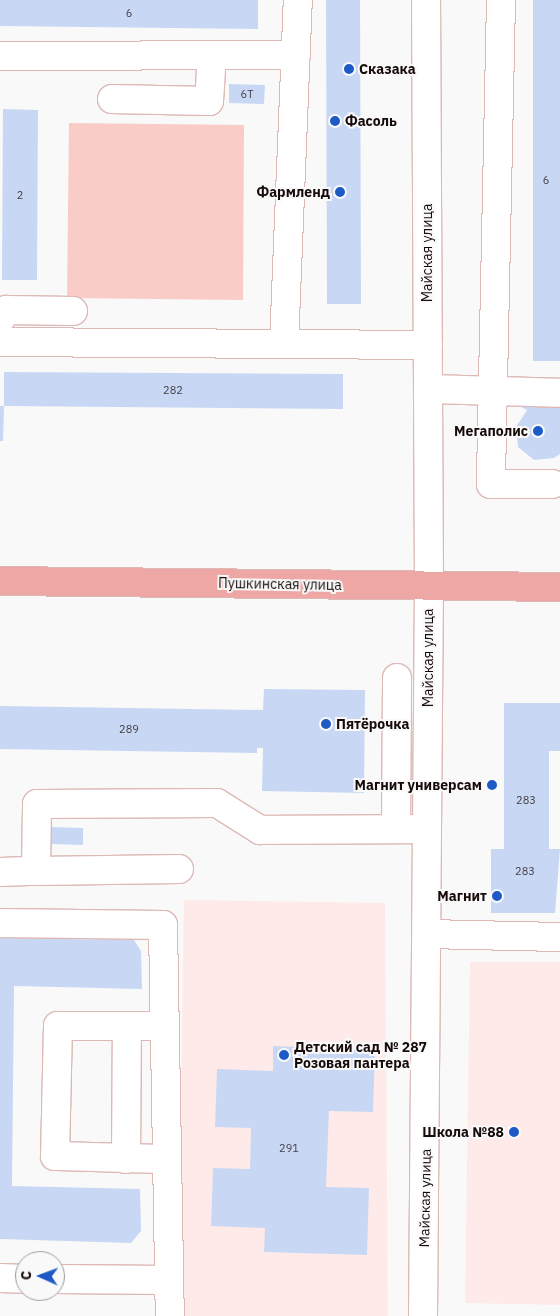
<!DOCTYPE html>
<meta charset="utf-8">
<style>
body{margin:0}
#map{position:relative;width:560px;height:1316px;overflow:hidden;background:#f9f9f9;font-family:"IBM Plex Sans",sans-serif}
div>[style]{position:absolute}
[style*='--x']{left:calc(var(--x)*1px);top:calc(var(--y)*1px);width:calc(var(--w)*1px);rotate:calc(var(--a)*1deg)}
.built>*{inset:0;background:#feebe9}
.green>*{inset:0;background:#f9ccc8}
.building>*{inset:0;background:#c8d8f4}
.roads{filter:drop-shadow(1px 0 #ddb9b6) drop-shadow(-1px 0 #ddb9b6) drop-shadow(0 1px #ddb9b6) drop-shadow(0 -1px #ddb9b6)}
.minor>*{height:28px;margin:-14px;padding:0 14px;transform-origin:14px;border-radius:14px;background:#fff}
.major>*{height:28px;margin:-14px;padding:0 14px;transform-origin:14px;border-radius:14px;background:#eea7a4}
.dots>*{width:14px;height:14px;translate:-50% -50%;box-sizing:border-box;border:2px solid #f9f9f9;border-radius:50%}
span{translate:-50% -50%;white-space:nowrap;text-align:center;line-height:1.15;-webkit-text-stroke:4px #f9f9f9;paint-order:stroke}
.number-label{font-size:11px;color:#433e44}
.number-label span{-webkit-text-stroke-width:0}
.poi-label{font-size:14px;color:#170b0a;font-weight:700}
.left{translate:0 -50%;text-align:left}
.right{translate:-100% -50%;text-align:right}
.street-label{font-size:14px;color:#170b0a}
.north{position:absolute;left:15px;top:1251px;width:50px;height:50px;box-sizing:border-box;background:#f9f9f9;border:1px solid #9f9a99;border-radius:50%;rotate:272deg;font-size:14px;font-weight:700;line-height:20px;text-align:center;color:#170b0a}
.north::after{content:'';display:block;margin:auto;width:18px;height:22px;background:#1d5ac6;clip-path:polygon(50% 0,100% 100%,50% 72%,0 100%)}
</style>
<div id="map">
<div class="built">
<div style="clip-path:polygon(184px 900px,385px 903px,388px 1316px,183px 1316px,179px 1207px)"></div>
<div style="clip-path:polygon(470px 962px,560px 962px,560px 1305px,465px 1303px)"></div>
</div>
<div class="green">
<div style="clip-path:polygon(69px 123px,244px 125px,243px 300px,67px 298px)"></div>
</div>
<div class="building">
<div style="clip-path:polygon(0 0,258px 0,258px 29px,0 26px)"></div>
<div style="clip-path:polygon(326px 0,360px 0,361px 304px,327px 304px)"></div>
<div style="clip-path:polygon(533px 0,560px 0,560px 361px,533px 361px)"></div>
<div style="clip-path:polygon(229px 84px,265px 85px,264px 104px,229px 103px)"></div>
<div style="clip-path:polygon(3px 109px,38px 110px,37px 280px,2px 280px)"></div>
<div style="clip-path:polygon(4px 372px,343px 374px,343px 409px,4px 406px)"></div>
<div style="clip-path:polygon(521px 396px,560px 397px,560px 454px,554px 458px,534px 460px,518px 447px,516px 427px,527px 410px,521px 407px)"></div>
<div style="clip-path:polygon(0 406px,4px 406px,3px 441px,0 441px)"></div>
<div style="clip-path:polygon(264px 689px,365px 690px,364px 793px,262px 791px,263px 748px,257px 748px,257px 753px,0 749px,0 706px,263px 710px)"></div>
<div style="clip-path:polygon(504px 703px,560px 703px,560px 751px,549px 751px,549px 849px,560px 849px,555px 913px,491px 913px,491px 849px,504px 849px)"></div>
<div style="clip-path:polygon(52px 827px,83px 828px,83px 845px,51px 844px)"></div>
<div style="clip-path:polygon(0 938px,134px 940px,141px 951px,142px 989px,14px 986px,12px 1186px,140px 1189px,141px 1231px,131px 1243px,0 1239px)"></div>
<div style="clip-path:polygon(273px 1046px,375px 1050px,373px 1112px,329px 1111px,326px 1187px,369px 1188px,367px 1255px,264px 1252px,265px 1228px,211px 1226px,213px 1168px,250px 1169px,251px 1128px,215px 1127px,217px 1069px,273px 1071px)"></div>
</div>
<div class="roads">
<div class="minor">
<div style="--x:501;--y:0;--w:484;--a:91.2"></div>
<div style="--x:491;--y:484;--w:61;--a:0"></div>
<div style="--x:0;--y:56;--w:296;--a:-0.2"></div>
<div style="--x:112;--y:99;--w:97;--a:1.2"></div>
<div style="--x:209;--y:101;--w:46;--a:-86.3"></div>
<div style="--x:0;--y:320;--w:12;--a:-59"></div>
<div style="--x:6;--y:310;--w:67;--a:0.9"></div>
<div style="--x:0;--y:342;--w:428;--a:0.4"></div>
<div style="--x:284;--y:344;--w:344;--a:-87.7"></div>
<div style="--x:428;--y:389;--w:132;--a:1.7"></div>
<div style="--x:396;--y:828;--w:150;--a:-89.6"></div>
<div style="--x:179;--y:869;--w:143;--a:179.2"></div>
<div style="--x:36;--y:871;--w:67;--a:-89.1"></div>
<div style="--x:37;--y:804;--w:180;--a:-0.3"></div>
<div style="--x:217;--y:803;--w:51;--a:32.1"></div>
<div style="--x:260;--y:830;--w:167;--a:-0.3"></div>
<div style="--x:0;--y:872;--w:36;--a:-2"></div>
<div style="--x:0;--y:923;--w:163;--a:0.7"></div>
<div style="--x:163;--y:925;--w:391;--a:89"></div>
<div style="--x:427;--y:934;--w:133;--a:1.3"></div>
<div style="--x:164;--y:1026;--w:106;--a:180"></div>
<div style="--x:58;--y:1026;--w:130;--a:91.3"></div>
<div style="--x:55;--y:1156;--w:109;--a:1.6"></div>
<div style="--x:126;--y:1159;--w:133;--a:-89.6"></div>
<div style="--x:0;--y:1278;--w:25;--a:2"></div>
<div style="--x:55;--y:1279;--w:113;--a:0.5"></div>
<div style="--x:423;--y:1316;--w:730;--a:-89.53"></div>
<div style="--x:429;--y:586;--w:586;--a:-90.29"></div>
</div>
<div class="major">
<div style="--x:0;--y:581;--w:560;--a:0.61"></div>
</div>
</div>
<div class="dots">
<div style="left:349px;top:69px;background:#1d5ac6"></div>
<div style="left:335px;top:121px;background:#1d5ac6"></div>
<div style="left:340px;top:192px;background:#1d5ac6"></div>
<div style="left:538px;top:431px;background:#1d5ac6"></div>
<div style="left:326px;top:724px;background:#1d5ac6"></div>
<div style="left:492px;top:785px;background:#1d5ac6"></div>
<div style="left:497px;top:896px;background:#1d5ac6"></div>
<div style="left:284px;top:1055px;background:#1d5ac6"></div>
<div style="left:514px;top:1132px;background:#1d5ac6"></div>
</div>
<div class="number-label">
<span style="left:129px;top:13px">6</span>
<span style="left:247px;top:94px">6Т</span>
<span style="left:546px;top:180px">6</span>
<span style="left:20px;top:195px">2</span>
<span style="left:173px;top:390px">282</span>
<span style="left:129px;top:729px">289</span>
<span style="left:526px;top:800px">283</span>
<span style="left:525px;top:871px">283</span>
<span style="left:289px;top:1148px">291</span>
</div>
<div class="poi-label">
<span class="left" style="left:359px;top:69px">Сказака</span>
<span class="left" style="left:345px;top:121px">Фасоль</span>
<span class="right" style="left:330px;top:192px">Фармленд</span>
<span class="right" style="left:528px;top:431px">Мегаполис</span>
<span class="left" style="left:336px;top:724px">Пятёрочка</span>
<span class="right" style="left:482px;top:785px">Магнит универсам</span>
<span class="right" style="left:487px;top:896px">Магнит</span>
<span class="left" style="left:294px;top:1055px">Детский сад № 287<br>Розовая пантера</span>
<span class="right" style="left:504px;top:1132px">Школа №88</span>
</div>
<div class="street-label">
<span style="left:427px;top:253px;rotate:-90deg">Майская улица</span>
<span style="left:280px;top:584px;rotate:1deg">Пушкинская улица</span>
<span style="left:428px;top:658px;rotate:-90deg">Майская улица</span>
<span style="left:425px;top:1198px;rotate:-89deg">Майская улица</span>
</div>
<div class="north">С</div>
</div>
